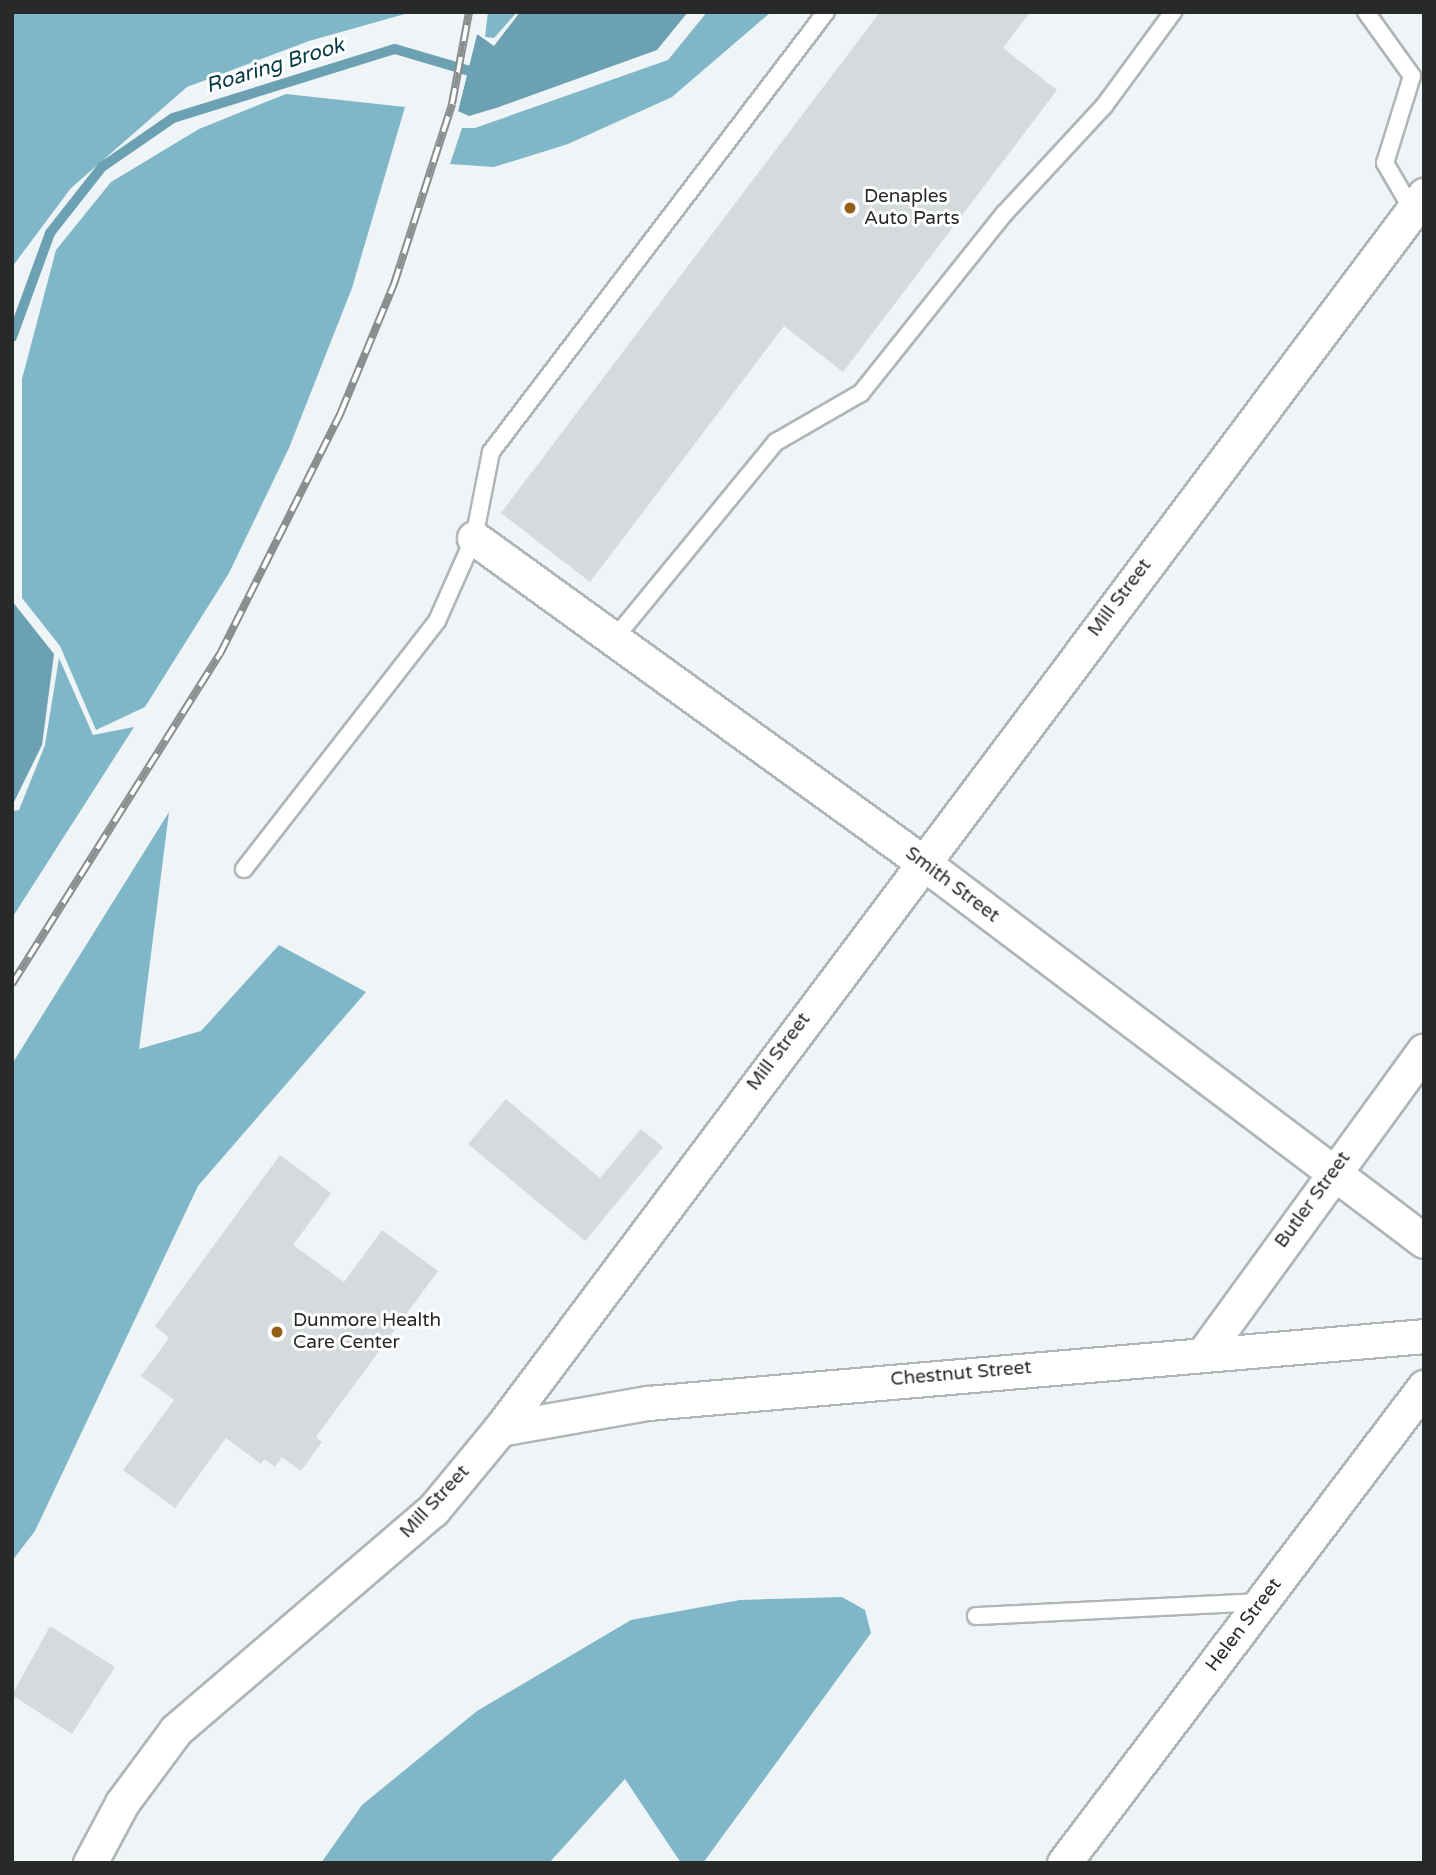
<!DOCTYPE html>
<style>
body{margin:0}
#map{position:relative;width:1436px;height:1875px;overflow:hidden;background:#eff4f6;font-family:"Varela Round",sans-serif}
div>[style]{position:absolute}
[style*='--x']{left:calc(var(--x)*1px);top:calc(var(--y)*1px);width:calc(var(--w)*1px);rotate:calc(var(--a)*1deg)}
.forest>*{inset:0;background:#80b7c8}
.water>*{inset:0;background:#6ba1b2}
.pier>*{inset:0;background:#eff4f6}
.stream>*{height:10px;margin:-5px;padding:0 5px;transform-origin:5px;border-radius:5px;background:#6ba1b2}
.building>*{inset:0;background:#d5dadc}
.roads{filter:drop-shadow(2px 0 #b0b5b7) drop-shadow(-2px 0 #b0b5b7) drop-shadow(0 2px #b0b5b7) drop-shadow(0 -2px #b0b5b7)}
.lane>*{height:16px;margin:-8px;padding:0 8px;transform-origin:8px;border-radius:8px;background:#fff}
.street>*{height:33px;margin:-16.5px;padding:0 16.5px;transform-origin:16.5px;border-radius:16.5px;background:#fff}
.rail>*{height:8px;margin-top:-4px;transform-origin:0;background:repeating-linear-gradient(90deg,#fff 0 16px,#8a8e8f 0 32px);box-sizing:border-box;border-block:2px solid #8a8e8f}
.dots>*{width:19px;height:19px;translate:-50% -50%;box-sizing:border-box;border:4px solid #fff;border-radius:50%}
span{translate:-50% -50%;white-space:nowrap;text-align:center;line-height:1.15;-webkit-text-stroke:6px #fff;paint-order:stroke}
.poi-label{font-size:19px;color:#282a2a}
.left{translate:0 -50%;text-align:left}
.street-label{font-size:19px;color:#282a2a}
.water-label{font-size:21px;color:#043945;font-style:italic}
.frame{position:absolute;inset:0;border:14px solid #282a2a;pointer-events:none}
</style>
<div id="map">
<div class="forest">
<div style="clip-path:polygon(12px 12px,412px 12px,309px 41px,187px 87px,71px 188px,12px 267px)"></div>
<div style="clip-path:polygon(488px 12px,517px 12px,494px 38px,485px 37px)"></div>
<div style="clip-path:polygon(707px 12px,771px 12px,672px 97px,568px 144px,494px 167px,450px 164px,462px 128px,475px 128px,668px 60px)"></div>
<div style="clip-path:polygon(286px 94px,405px 107px,352px 288px,289px 448px,229px 573px,145px 707px,96px 730px,60px 646px,22px 598px,22px 379px,56px 250px,111px 182px,199px 129px)"></div>
<div style="clip-path:polygon(59px 658px,93px 735px,134px 727px,12px 918px,12px 811px,19px 810px,45px 745px)"></div>
<div style="clip-path:polygon(169px 812px,139px 1049px,201px 1031px,279px 945px,366px 992px,198px 1186px,35px 1531px,12px 1561px,12px 1064px)"></div>
<div style="clip-path:polygon(842px 1597px,865px 1610px,871px 1633px,703px 1863px,681px 1863px,625px 1779px,549px 1863px,321px 1863px,362px 1805px,477px 1711px,631px 1620px,740px 1600px)"></div>
</div>
<div class="water">
<div style="clip-path:polygon(520px 12px,688px 12px,657px 50px,496px 108px,469px 116px,458px 111px,477px 34px,494px 46px)"></div>
<div style="clip-path:polygon(12px 601px,54px 654px,42px 745px,12px 806px)"></div>
</div>
<div class="pier">
<div style="clip-path:polygon(473px 33px,477px 34px,458px 111px,455px 110px)"></div>
</div>
<div class="stream">
<div style="--x:12;--y:337;--w:111;--a:-69.9"></div>
<div style="--x:50;--y:233;--w:84;--a:-51.8"></div>
<div style="--x:102;--y:167;--w:86;--a:-34.6"></div>
<div style="--x:173;--y:118;--w:232;--a:-17.3"></div>
<div style="--x:395;--y:49;--w:89;--a:16.4"></div>
</div>
<div class="building">
<div style="clip-path:polygon(880px 12px,1030px 12px,1003px 48px,1057px 90px,843px 372px,784px 326px,590px 582px,501px 513px)"></div>
<div style="clip-path:polygon(506px 1099px,600px 1178px,641px 1129px,663px 1147px,585px 1241px,468px 1144px)"></div>
<div style="clip-path:polygon(280px 1155px,331px 1193px,293px 1245px,344px 1282px,382px 1230px,438px 1271px,316px 1437px,322px 1442px,301px 1471px,282px 1457px,275px 1467px,264px 1459px,261px 1464px,226px 1438px,175px 1508px,123px 1470px,174px 1400px,141px 1376px,169px 1338px,155px 1326px)"></div>
<div style="clip-path:polygon(50px 1626px,115px 1667px,72px 1734px,12px 1695px)"></div>
</div>
<div class="roads">
<div class="lane">
<div style="--x:1366;--y:12;--w:79;--a:54.3"></div>
<div style="--x:1412;--y:76;--w:91;--a:107.2"></div>
<div style="--x:1385;--y:163;--w:56;--a:59.7"></div>
<div style="--x:614;--y:639;--w:255;--a:-50.6"></div>
<div style="--x:776;--y:442;--w:98;--a:-30"></div>
<div style="--x:861;--y:393;--w:229;--a:-51.4"></div>
<div style="--x:1004;--y:214;--w:147;--a:-47.2"></div>
<div style="--x:1104;--y:106;--w:117;--a:-53.7"></div>
<div style="--x:244;--y:869;--w:314;--a:-52.1"></div>
<div style="--x:437;--y:621;--w:91;--a:-66"></div>
<div style="--x:474;--y:538;--w:88;--a:-78.8"></div>
<div style="--x:491;--y:452;--w:553;--a:-52.72"></div>
<div style="--x:976;--y:1616;--w:283;--a:-2.8"></div>
</div>
<div class="street">
<div style="--x:474;--y:538;--w:551;--a:35.85"></div>
<div style="--x:921;--y:861;--w:630;--a:37.07"></div>
<div style="--x:1204;--y:1353;--w:374;--a:-54"></div>
<div style="--x:500;--y:1429;--w:150;--a:-10"></div>
<div style="--x:648;--y:1403;--w:779;--a:-4.93"></div>
<div style="--x:90;--y:1863;--w:68;--a:-61.9"></div>
<div style="--x:122;--y:1803;--w:91;--a:-53.5"></div>
<div style="--x:176;--y:1730;--w:338;--a:-40.6"></div>
<div style="--x:433;--y:1510;--w:105;--a:-50.4"></div>
<div style="--x:500;--y:1429;--w:1542;--a:-53.17"></div>
<div style="--x:1064;--y:1863;--w:597;--a:-52.9"></div>
</div>
</div>
<div class="rail">
<div style="--x:12;--y:984;--w:390;--a:-57.8"></div>
<div style="--x:220;--y:654;--w:271;--a:-63.4"></div>
<div style="--x:341;--y:412;--w:139;--a:-67.5"></div>
<div style="--x:394;--y:284;--w:189;--a:-72.1"></div>
<div style="--x:452;--y:104;--w:94;--a:-79.5"></div>
</div>
<div class="dots">
<div style="left:850px;top:208px;background:#945f14"></div>
<div style="left:277px;top:1332px;background:#945f14"></div>
</div>
<div class="poi-label">
<span class="left" style="left:864px;top:208px">Denaples<br>Auto Parts</span>
<span class="left" style="left:293px;top:1332px">Dunmore Health<br>Care Center</span>
</div>
<div class="street-label">
<span style="left:1120px;top:598px;rotate:-53deg">Mill Street</span>
<span style="left:952px;top:885px;rotate:37deg">Smith Street</span>
<span style="left:779px;top:1052px;rotate:-53deg">Mill Street</span>
<span style="left:1313px;top:1200px;rotate:-54deg">Butler Street</span>
<span style="left:961px;top:1374px;rotate:-5deg">Chestnut Street</span>
<span style="left:435px;top:1502px;rotate:-47deg">Mill Street</span>
<span style="left:1244px;top:1625px;rotate:-53deg">Helen Street</span>
</div>
<div class="water-label">
<span style="left:275px;top:66px;rotate:-17deg">Roaring Brook</span>
</div>
<div class="frame"></div>
</div>
